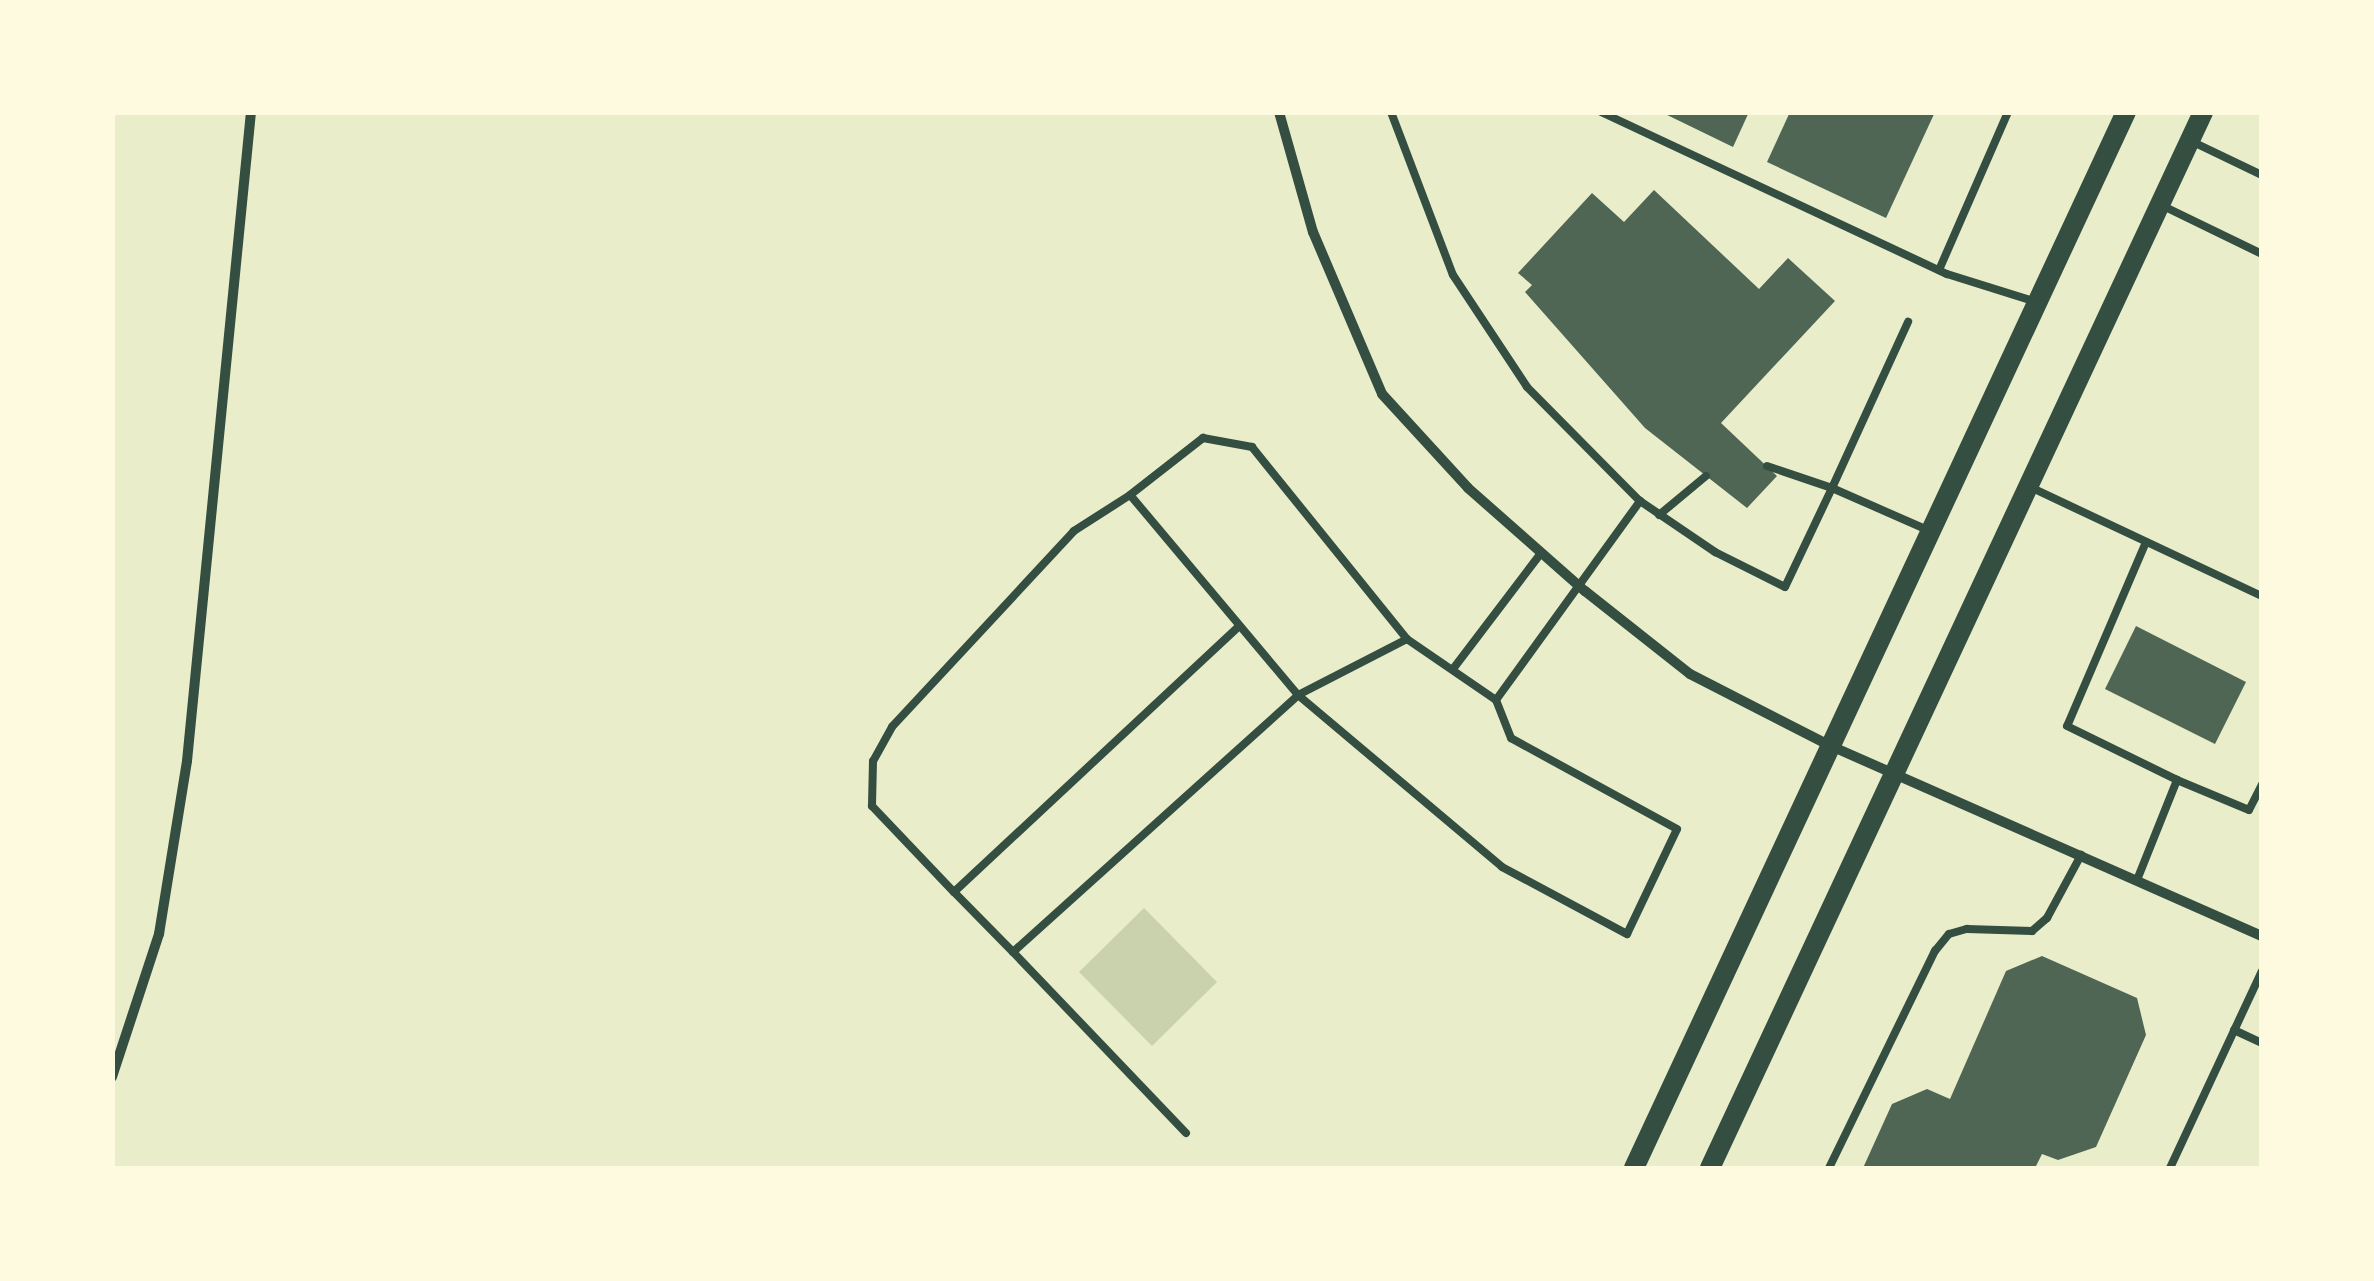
<!DOCTYPE html>
<style>
body{margin:0}
#map{position:relative;width:2374px;height:1281px;overflow:hidden;background:#e9edc9;font-family:Mulish,sans-serif}
div>[style]{position:absolute}
[style*='--x']{left:calc(var(--x)*1px);top:calc(var(--y)*1px);width:calc(var(--w)*1px);rotate:calc(var(--a)*1deg)}
.green>*{inset:0;background:#cad2ad}
.building>*{inset:0;background:#4f6655}
.service>*{height:8px;margin:-4px;padding:0 4px;transform-origin:4px;border-radius:4px;background:#344e41}
.minor>*{height:10px;margin:-5px;padding:0 5px;transform-origin:5px;border-radius:5px;background:#344e41}
.secondary>*{height:20px;margin:-10px;padding:0 10px;transform-origin:10px;border-radius:10px;background:#344e41}
span{translate:-50% -50%;white-space:nowrap;text-align:center;line-height:1.15;-webkit-text-stroke:8px #fefae0;paint-order:stroke}
.frame{position:absolute;inset:0;border:115px solid #fefae0;pointer-events:none}
</style>
<div id="map">
<div class="green">
<div style="clip-path:polygon(1144px 908px,1217px 982px,1152px 1046px,1079px 972px)"></div>
</div>
<div class="building">
<div style="clip-path:polygon(1661px 112px,1749px 112px,1733px 147px)"></div>
<div style="clip-path:polygon(1790px 112px,1935px 112px,1886px 218px,1767px 162px)"></div>
<div style="clip-path:polygon(1654px 190px,1759px 289px,1788px 258px,1835px 301px,1721px 423px,1777px 476px,1747px 508px,1645px 428px,1525px 292px,1532px 285px,1518px 273px,1592px 193px,1624px 222px)"></div>
<div style="clip-path:polygon(2136px 626px,2246px 682px,2215px 744px,2105px 689px)"></div>
<div style="clip-path:polygon(2042px 956px,2137px 998px,2146px 1035px,2096px 1147px,2058px 1160px,2042px 1154px,2035px 1168px,1863px 1168px,1892px 1104px,1927px 1089px,1950px 1099px,2006px 971px)"></div>
</div>
<div class="service">
<div style="--x:1391;--y:112;--w:174;--a:69.2"></div>
<div style="--x:1453;--y:275;--w:134;--a:56.5"></div>
<div style="--x:1527;--y:387;--w:161;--a:45.3"></div>
<div style="--x:1601;--y:112;--w:382;--a:25.1"></div>
<div style="--x:1947;--y:274;--w:90;--a:17.4"></div>
<div style="--x:2193;--y:142;--w:76;--a:25.6"></div>
<div style="--x:2161;--y:205;--w:112;--a:25.9"></div>
<div style="--x:1939;--y:270;--w:172;--a:-66.4"></div>
<div style="--x:1767;--y:466;--w:69;--a:18.7"></div>
<div style="--x:1832;--y:488;--w:183;--a:-65.4"></div>
<div style="--x:2030;--y:487;--w:256;--a:25.2"></div>
<div style="--x:1130;--y:495;--w:67;--a:147.3"></div>
<div style="--x:1074;--y:531;--w:267;--a:132.9"></div>
<div style="--x:892;--y:727;--w:39;--a:119"></div>
<div style="--x:873;--y:761;--w:45;--a:91.3"></div>
<div style="--x:872;--y:806;--w:119;--a:46.4"></div>
<div style="--x:954;--y:892;--w:390;--a:-43"></div>
<div style="--x:1659;--y:515;--w:61;--a:-39.7"></div>
<div style="--x:2146;--y:542;--w:200;--a:113.2"></div>
<div style="--x:2067;--y:726;--w:123;--a:26.1"></div>
<div style="--x:1453;--y:669;--w:146;--a:-52.8"></div>
<div style="--x:1496;--y:700;--w:246;--a:-54.1"></div>
<div style="--x:1640;--y:501;--w:91;--a:34.2"></div>
<div style="--x:1715;--y:552;--w:78;--a:26.6"></div>
<div style="--x:1785;--y:587;--w:110;--a:-64.6"></div>
<div style="--x:1832;--y:488;--w:107;--a:23.7"></div>
<div style="--x:2137;--y:880;--w:108;--a:-68.2"></div>
<div style="--x:2177;--y:780;--w:78;--a:22.6"></div>
<div style="--x:2249;--y:810;--w:29;--a:-63"></div>
<div style="--x:954;--y:892;--w:84;--a:45.5"></div>
<div style="--x:2234;--y:1030;--w:31;--a:25"></div>
<div style="--x:1186;--y:1133;--w:250;--a:-133.7"></div>
<div style="--x:1013;--y:952;--w:384;--a:-42"></div>
<div style="--x:1298;--y:695;--w:261;--a:-130"></div>
<div style="--x:1130;--y:495;--w:93;--a:-38"></div>
<div style="--x:1203;--y:438;--w:50;--a:10.4"></div>
<div style="--x:1252;--y:447;--w:247;--a:51.1"></div>
<div style="--x:1407;--y:639;--w:123;--a:152.8"></div>
<div style="--x:1298;--y:695;--w:267;--a:40.1"></div>
<div style="--x:1502;--y:867;--w:142;--a:28.2"></div>
<div style="--x:1627;--y:934;--w:116;--a:-64.5"></div>
<div style="--x:1677;--y:829;--w:189;--a:-151.3"></div>
<div style="--x:1511;--y:738;--w:41;--a:-111.5"></div>
<div style="--x:1496;--y:700;--w:108;--a:-145.6"></div>
<div style="--x:1829;--y:1168;--w:242;--a:-64"></div>
<div style="--x:1935;--y:951;--w:22;--a:-51"></div>
<div style="--x:1949;--y:934;--w:19;--a:-16"></div>
<div style="--x:1967;--y:929;--w:65;--a:1.8"></div>
<div style="--x:2032;--y:931;--w:20;--a:-41"></div>
<div style="--x:2047;--y:918;--w:72;--a:-61.6"></div>
<div style="--x:2170;--y:1168;--w:217;--a:-65"></div>
</div>
<div class="minor">
<div style="--x:1279;--y:112;--w:125;--a:74.2"></div>
<div style="--x:1313;--y:232;--w:176;--a:66.9"></div>
<div style="--x:1382;--y:394;--w:127;--a:47.5"></div>
<div style="--x:1468;--y:488;--w:156;--a:41.4"></div>
<div style="--x:1585;--y:591;--w:134;--a:38.3"></div>
<div style="--x:1690;--y:674;--w:158;--a:27.1"></div>
<div style="--x:1831;--y:746;--w:471;--a:23.8"></div>
<div style="--x:112;--y:1077;--w:151;--a:-71.8"></div>
<div style="--x:159;--y:934;--w:175;--a:-80.8"></div>
<div style="--x:187;--y:761;--w:652;--a:-84.37"></div>
</div>
<div class="secondary">
<div style="--x:1634;--y:1168;--w:1165;--a:-65.02"></div>
<div style="--x:1710;--y:1168;--w:1165;--a:-64.97"></div>
</div>
<div class="frame"></div>
</div>
